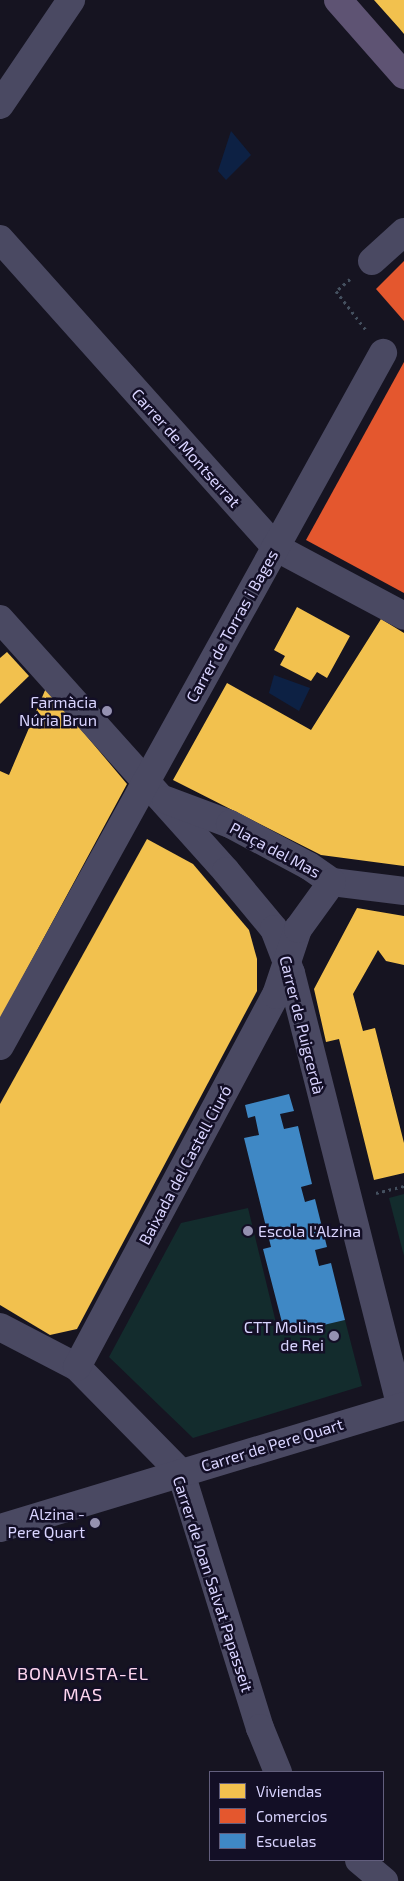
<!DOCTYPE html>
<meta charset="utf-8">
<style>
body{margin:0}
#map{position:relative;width:404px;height:1881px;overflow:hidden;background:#161421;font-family:"Exo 2",sans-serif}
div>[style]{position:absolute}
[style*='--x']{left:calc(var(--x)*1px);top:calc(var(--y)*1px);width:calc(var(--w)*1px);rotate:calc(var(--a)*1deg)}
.green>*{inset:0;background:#132c2d}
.water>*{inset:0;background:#0d2144}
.homes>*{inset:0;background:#f2c14e}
.shops>*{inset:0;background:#e4572e}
.schools>*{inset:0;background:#3f88c5}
.path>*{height:3px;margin-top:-1.5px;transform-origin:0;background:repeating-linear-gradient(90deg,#44505f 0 2.5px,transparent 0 6.5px)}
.minor>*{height:28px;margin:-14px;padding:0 14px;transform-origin:14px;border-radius:14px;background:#4a4962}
.major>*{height:28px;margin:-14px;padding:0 14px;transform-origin:14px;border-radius:14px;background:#5e5373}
.dots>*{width:14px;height:14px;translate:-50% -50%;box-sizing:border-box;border:2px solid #130f26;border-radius:50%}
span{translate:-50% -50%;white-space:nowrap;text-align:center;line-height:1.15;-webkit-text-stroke:5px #130f26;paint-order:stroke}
.street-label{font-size:16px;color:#d9d4ff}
.poi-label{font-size:16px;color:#d9d4ff}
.right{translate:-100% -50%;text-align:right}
.left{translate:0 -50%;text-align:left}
.neighbourhood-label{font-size:18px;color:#ffd6f0;letter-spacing:1px}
.legend{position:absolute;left:209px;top:1771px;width:175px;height:90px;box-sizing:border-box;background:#130f26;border:1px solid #625e7d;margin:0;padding:6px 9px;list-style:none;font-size:15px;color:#d9d4ff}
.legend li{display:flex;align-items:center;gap:10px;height:25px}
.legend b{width:25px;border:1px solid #625e7d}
</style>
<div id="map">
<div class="green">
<div style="clip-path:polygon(404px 1194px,404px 1256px,389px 1198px)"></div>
<div style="clip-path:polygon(248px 1208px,279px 1335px,345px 1320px,362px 1386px,193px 1438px,109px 1357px,181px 1223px)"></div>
</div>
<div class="water">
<div style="clip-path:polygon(231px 131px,251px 155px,226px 180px,218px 171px)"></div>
<div style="clip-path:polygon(274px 675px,310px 688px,299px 711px,269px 693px)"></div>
</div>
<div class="homes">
<div style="clip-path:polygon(374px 0,404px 0,404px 34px,399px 28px)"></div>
<div style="clip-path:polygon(297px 607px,350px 636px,327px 678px,317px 672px,311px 681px,280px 665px,285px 656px,274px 650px)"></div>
<div style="clip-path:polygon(381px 619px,404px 633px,404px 866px,321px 855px,173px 780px,227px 683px,311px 730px)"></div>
<div style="clip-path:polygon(7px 652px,29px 676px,0 704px,0 658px)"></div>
<div style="clip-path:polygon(46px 688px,127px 784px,0 1019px,0 771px,9px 775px)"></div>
<div style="clip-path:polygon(147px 839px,193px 864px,249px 930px,257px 959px,257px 991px,77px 1329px,50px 1335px,0 1305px,0 1104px)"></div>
<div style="clip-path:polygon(357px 908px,404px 916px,404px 965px,386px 961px,378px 950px,353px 994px,363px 1031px,375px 1028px,404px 1143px,404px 1173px,374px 1180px,339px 1039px,326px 1042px,314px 989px)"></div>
</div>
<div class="shops">
<div style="clip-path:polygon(404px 261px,404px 321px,376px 289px)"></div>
<div style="clip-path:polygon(404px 362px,404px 593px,306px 540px)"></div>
</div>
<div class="schools">
<div style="clip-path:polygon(289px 1094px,294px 1111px,280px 1114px,284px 1129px,298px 1126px,312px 1184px,301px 1187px,305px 1202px,315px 1199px,327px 1247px,315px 1250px,319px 1266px,331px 1263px,345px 1320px,285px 1334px,263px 1249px,271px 1247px,244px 1138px,259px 1135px,255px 1116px,248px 1118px,245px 1105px)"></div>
</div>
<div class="path">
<div style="--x:350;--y:279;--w:18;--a:139"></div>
<div style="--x:336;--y:291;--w:49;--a:52.4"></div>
<div style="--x:376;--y:1193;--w:29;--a:-14"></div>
</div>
<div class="minor">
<div style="--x:0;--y:105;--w:127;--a:-55.9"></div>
<div style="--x:0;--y:239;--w:413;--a:48.2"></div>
<div style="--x:275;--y:547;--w:146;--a:28.1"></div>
<div style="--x:372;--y:261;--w:43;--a:-42.2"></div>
<div style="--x:0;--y:619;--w:338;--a:48.1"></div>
<div style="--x:226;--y:871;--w:75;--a:50.4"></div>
<div style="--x:274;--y:929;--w:47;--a:68.9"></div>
<div style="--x:291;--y:973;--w:448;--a:75.8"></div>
<div style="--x:166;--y:800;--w:68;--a:20.6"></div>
<div style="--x:230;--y:824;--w:89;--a:28"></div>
<div style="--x:309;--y:866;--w:28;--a:35"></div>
<div style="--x:332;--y:882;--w:73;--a:7.1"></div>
<div style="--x:0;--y:1046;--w:792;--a:-61.07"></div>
<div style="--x:0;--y:1327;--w:87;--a:27.5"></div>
<div style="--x:77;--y:1367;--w:148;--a:45.5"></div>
<div style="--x:181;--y:1473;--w:267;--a:72.8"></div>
<div style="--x:260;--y:1728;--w:48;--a:67.8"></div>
<div style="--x:77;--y:1367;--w:422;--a:-61.9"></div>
<div style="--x:276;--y:995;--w:70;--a:-71.6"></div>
<div style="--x:298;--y:929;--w:58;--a:-54.1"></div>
<div style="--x:0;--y:1528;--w:422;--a:-16.8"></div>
<div style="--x:359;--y:1860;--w:33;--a:40"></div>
</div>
<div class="major">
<div style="--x:338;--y:0;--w:100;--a:48.7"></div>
</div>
<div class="dots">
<div style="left:107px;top:711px;background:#9591b1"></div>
<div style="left:248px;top:1231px;background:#9591b1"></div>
<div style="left:334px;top:1336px;background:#9591b1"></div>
<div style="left:95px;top:1523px;background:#9591b1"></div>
</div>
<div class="street-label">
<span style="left:186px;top:448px;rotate:48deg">Carrer de Montserrat</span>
<span style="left:232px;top:626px;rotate:-61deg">Carrer de Torras i Bages</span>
<span style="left:275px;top:850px;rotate:28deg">Plaça del Mas</span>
<span style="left:302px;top:1025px;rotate:76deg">Carrer de Puigcerdà</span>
<span style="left:185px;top:1165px;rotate:-62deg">Baixada del Castell Ciuró</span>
<span style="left:272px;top:1445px;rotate:-17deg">Carrer de Pere Quart</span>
<span style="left:213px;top:1584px;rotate:72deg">Carrer de Joan Salvat Papasseit</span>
</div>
<div class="poi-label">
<span class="right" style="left:97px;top:711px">Farmàcia<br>Núria Brun</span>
<span class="left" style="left:258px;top:1231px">Escola l'Alzina</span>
<span class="right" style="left:324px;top:1336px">CTT Molins<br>de Rei</span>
<span class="right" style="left:85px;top:1523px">Alzina -<br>Pere Quart</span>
</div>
<div class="neighbourhood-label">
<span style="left:83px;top:1684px">BONAVISTA-EL<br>MAS</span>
</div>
<ul class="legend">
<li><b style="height:14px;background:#f2c14e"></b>Viviendas</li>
<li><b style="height:14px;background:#e4572e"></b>Comercios</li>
<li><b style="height:14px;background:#3f88c5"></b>Escuelas</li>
</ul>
</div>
